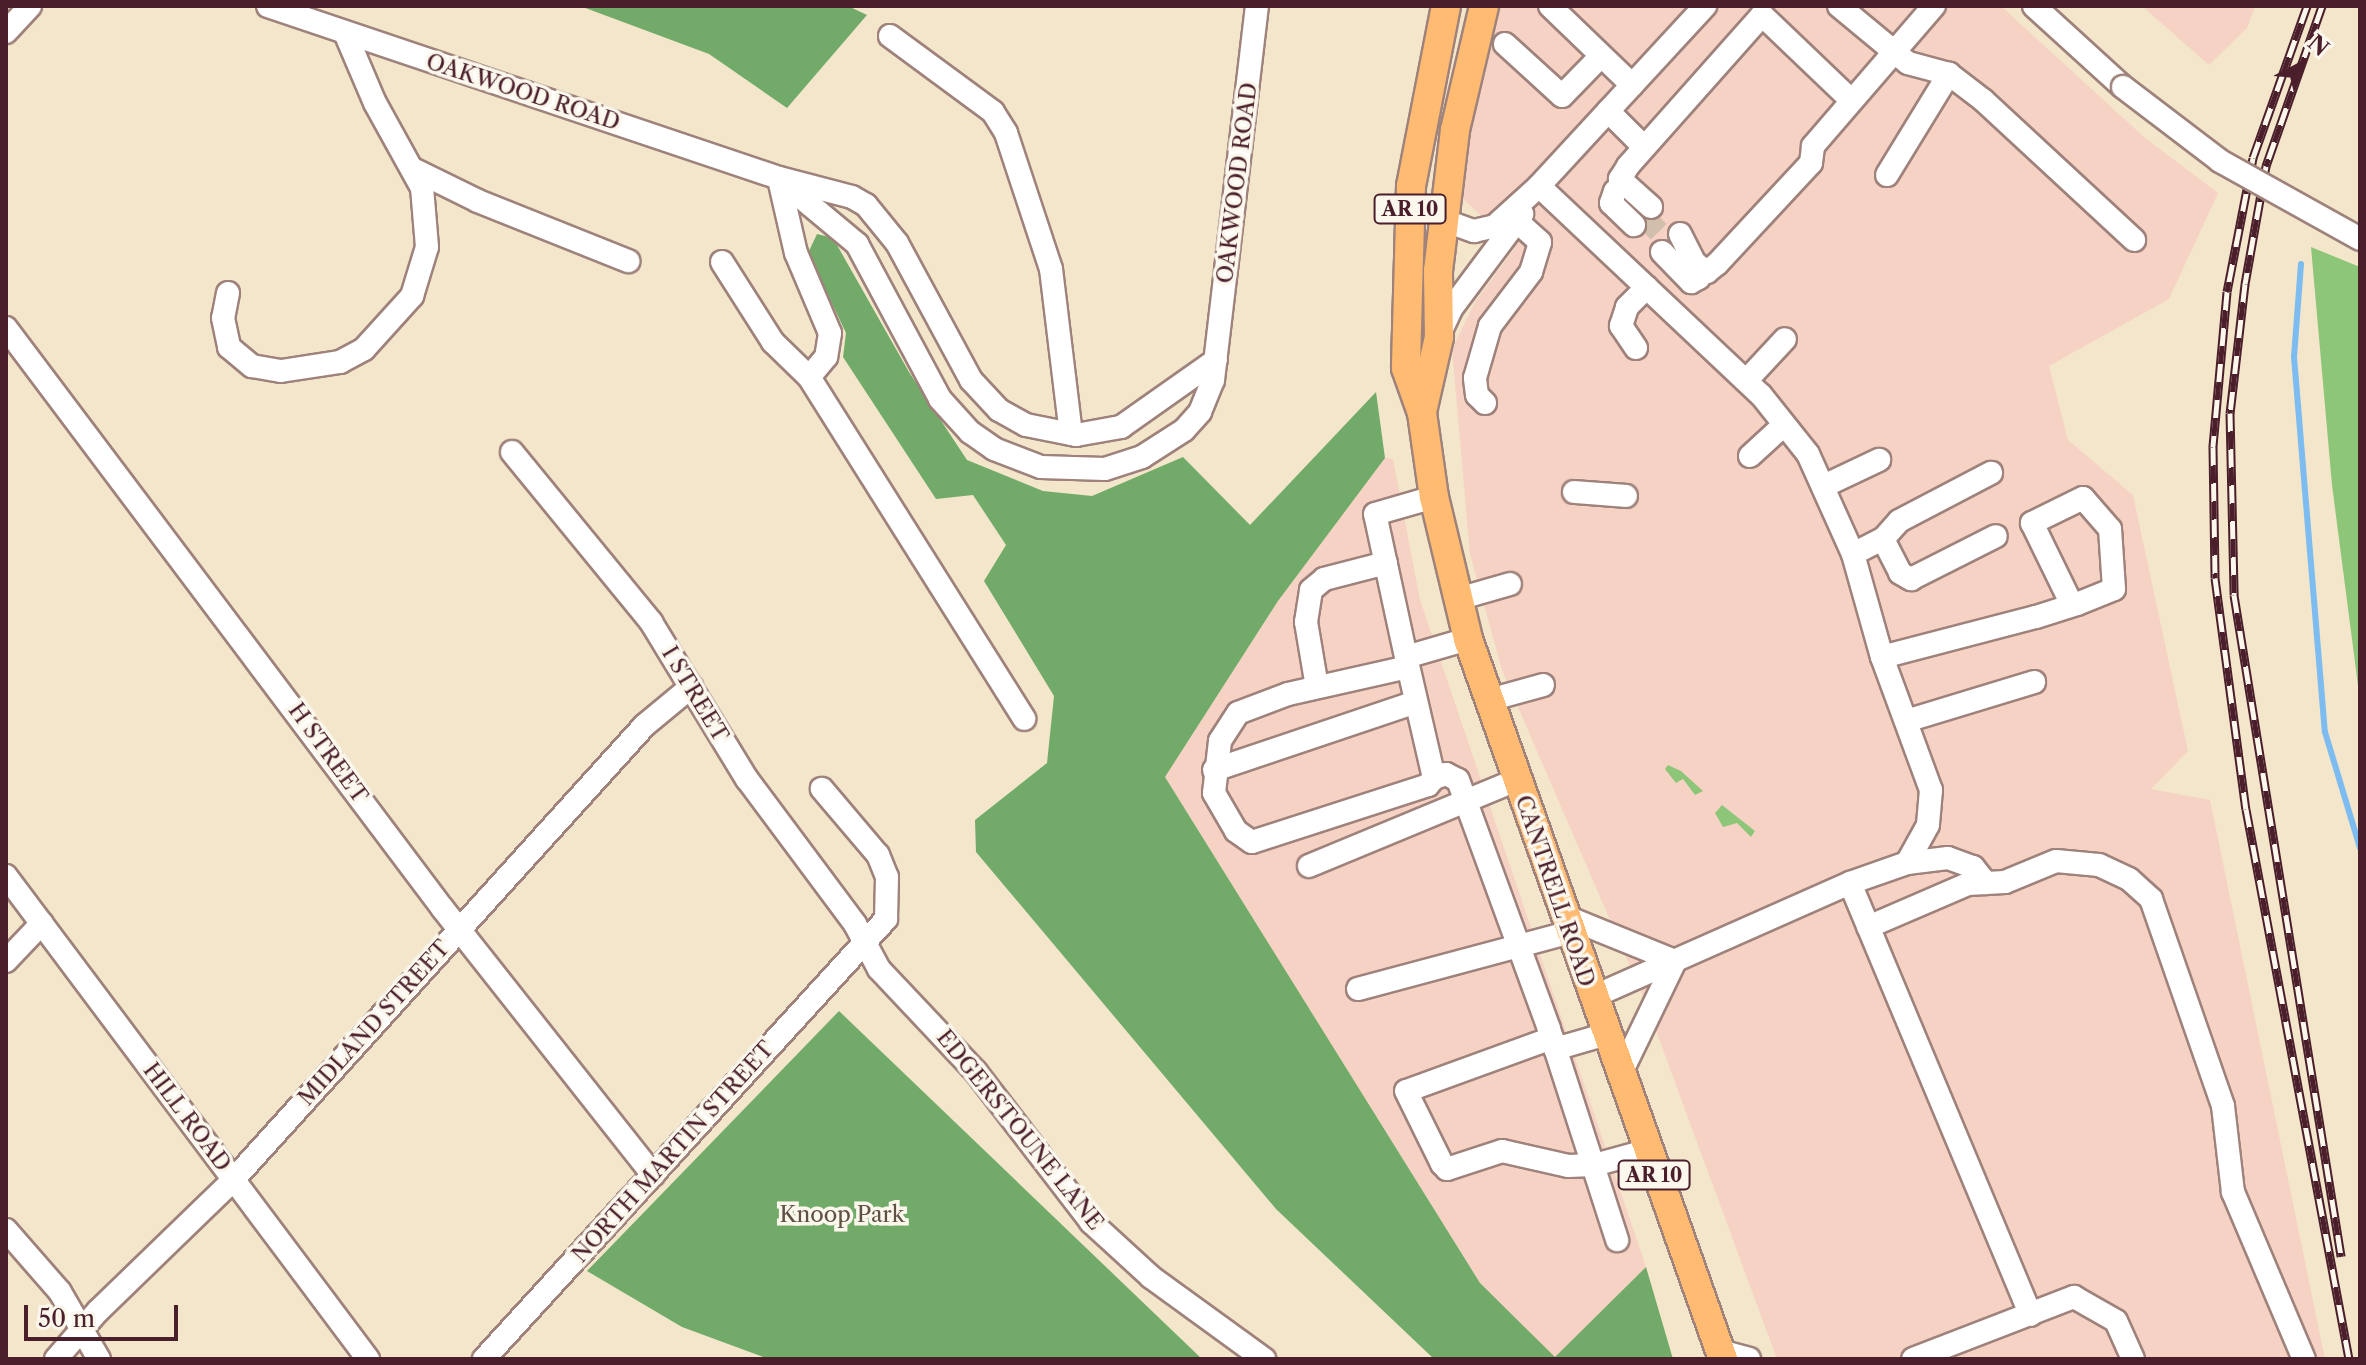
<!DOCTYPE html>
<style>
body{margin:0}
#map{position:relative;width:2366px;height:1365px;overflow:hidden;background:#f3e6cb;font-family:"Libre Caslon Text",serif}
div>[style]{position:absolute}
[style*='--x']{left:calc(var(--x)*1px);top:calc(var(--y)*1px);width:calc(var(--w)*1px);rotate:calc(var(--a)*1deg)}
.built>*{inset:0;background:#f6d2c5}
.green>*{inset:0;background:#8ec679}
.forest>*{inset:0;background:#72ab69}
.stream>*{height:6px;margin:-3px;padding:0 3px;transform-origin:3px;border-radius:3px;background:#7cbcf1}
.minor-tunnel>*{height:22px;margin-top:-11px;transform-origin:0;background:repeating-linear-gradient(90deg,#d1beab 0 22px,transparent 0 33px)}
.roads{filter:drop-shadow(2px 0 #9e827b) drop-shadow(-2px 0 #9e827b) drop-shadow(0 2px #9e827b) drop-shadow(0 -2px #9e827b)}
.minor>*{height:22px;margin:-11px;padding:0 11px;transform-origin:11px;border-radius:11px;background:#fff}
.major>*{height:28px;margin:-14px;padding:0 14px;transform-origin:14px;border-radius:14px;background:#febb71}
.rail>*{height:9px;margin-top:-4.5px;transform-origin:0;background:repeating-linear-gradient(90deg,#fbf7ec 0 18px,#4a1f2b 0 36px);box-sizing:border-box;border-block:2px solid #4a1f2b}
.bridges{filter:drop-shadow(2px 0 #9e827b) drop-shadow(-2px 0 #9e827b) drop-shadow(0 2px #9e827b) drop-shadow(0 -2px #9e827b)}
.minor-bridge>*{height:22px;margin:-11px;padding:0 11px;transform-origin:11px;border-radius:11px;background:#fff}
span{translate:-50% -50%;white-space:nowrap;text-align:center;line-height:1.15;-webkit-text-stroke:7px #fbf7ec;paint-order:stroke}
.shield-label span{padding:2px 6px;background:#fbf7ec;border:2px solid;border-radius:6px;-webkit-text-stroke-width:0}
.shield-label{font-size:20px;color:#4a1f2b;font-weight:700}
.street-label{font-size:22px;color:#4a1f2b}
.park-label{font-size:22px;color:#5e5142}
.frame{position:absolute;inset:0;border:8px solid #4a1f2b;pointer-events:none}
.north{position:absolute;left:2262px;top:24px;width:80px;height:80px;-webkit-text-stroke:6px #fbf7ec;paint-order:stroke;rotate:41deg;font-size:22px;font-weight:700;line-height:32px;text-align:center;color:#4a1f2b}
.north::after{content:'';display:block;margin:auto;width:28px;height:36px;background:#4a1f2b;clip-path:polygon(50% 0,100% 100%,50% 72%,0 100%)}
.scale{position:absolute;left:24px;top:1305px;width:154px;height:36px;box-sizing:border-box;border:4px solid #4a1f2b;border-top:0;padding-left:10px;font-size:24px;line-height:28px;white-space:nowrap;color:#4a1f2b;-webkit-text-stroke:6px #fbf7ec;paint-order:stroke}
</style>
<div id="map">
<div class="built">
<div style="clip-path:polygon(1496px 6px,2001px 6px,2144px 137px,2218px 193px,2169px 299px,2049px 366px,2068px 440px,2133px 495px,2188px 751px,2151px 789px,2210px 800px,2325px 1359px,1777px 1359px,1645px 1001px,1502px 670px,1470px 554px,1452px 349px,1475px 302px,1515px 248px,1456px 192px)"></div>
<div style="clip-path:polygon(2142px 6px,2255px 6px,2247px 28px,2209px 65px)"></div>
<div style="clip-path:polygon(1385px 458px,1393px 459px,1420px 600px,1646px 1267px,1555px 1358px,1480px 1283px,1165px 777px,1278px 601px)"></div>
</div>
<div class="green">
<div style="clip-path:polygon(2311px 247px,2360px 267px,2360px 701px,2332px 485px)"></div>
<div style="clip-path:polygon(1668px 765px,1681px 771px,1703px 791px,1695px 795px,1683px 779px,1676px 783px,1665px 769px)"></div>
<div style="clip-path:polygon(1722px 805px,1755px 831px,1751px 837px,1737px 823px,1723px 827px,1715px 813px)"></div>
</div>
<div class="forest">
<div style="clip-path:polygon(580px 6px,848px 6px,867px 15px,787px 108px,709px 54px)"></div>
<div style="clip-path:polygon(817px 234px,833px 238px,909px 372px,967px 460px,1043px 491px,1092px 496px,1183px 457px,1250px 525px,1376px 392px,1385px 458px,1278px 601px,1165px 777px,1480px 1283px,1555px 1357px,1646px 1267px,1673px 1359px,1434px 1359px,1276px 1209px,976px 852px,975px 820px,1047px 763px,1054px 696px,984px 581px,1006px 545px,973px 495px,936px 499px,843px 357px,846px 333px,808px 253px)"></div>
<div style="clip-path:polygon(839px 1011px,1202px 1359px,769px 1359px,682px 1327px,587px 1271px)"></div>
</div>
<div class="stream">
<div style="--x:2301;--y:264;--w:93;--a:94.3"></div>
<div style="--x:2294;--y:357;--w:376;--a:85.3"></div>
<div style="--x:2325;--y:732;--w:121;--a:73.2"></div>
</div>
<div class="minor-tunnel">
<div style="--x:1643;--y:216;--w:38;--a:45"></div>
</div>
<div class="roads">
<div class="minor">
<div style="--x:268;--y:6;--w:539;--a:18.6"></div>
<div style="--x:779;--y:178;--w:75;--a:14.6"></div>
<div style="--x:852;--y:197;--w:16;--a:30"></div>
<div style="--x:866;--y:205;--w:49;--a:50.8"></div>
<div style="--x:897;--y:243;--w:156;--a:61.6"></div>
<div style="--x:971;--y:380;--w:41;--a:47"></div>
<div style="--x:999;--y:410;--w:31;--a:29"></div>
<div style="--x:1026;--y:425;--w:51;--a:11.3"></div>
<div style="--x:1076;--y:435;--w:46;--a:-10.1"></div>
<div style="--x:1121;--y:427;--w:116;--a:-35.2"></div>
<div style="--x:1550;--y:6;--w:114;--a:43.9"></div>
<div style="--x:1839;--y:6;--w:89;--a:39.6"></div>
<div style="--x:1908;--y:63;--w:42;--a:15"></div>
<div style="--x:1949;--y:74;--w:43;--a:37.4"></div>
<div style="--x:1983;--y:100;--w:206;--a:42.8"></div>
<div style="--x:2034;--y:6;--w:120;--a:42.3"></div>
<div style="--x:6;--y:32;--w:35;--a:-47"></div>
<div style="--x:890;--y:36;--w:128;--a:36.4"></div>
<div style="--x:993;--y:112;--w:25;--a:58"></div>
<div style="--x:1006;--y:133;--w:143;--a:71.7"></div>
<div style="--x:1051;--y:269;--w:166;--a:83.1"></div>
<div style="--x:1505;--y:44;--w:77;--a:42.4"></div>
<div style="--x:1562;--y:96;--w:56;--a:-45.7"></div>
<div style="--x:1608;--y:111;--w:51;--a:45"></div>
<div style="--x:415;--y:170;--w:70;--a:26.2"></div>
<div style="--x:478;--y:201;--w:162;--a:21.8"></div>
<div style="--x:1887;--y:175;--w:119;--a:-58.5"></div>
<div style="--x:779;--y:179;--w:102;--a:39.8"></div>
<div style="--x:857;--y:244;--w:176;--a:61.8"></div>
<div style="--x:940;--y:399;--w:45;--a:47.7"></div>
<div style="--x:970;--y:432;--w:29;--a:35"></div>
<div style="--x:994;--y:449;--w:50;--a:21"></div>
<div style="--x:1041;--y:467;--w:64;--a:1.8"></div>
<div style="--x:1105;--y:469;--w:39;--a:-18"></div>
<div style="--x:1142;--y:457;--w:50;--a:-32.7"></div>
<div style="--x:1184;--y:430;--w:24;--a:-48"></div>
<div style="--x:1200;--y:412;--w:35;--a:-68"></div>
<div style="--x:1213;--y:380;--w:377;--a:-83.3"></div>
<div style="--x:779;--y:179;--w:76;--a:77.1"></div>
<div style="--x:796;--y:253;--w:87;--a:67"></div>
<div style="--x:830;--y:333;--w:24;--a:99"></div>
<div style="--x:826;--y:357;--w:26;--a:130"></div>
<div style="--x:809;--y:377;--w:404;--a:57.8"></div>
<div style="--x:1539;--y:186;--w:305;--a:43.3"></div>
<div style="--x:1761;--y:395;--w:75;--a:51.5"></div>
<div style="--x:1808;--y:454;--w:110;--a:65.8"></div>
<div style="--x:1853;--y:554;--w:107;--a:74.3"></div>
<div style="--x:1882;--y:657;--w:142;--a:69.8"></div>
<div style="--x:1931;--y:790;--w:35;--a:95"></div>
<div style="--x:1928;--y:825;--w:43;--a:118.9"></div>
<div style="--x:1907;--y:863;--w:60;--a:160.7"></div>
<div style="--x:1850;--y:883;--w:281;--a:156.1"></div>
<div style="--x:1615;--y:191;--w:13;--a:108"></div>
<div style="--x:1611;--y:203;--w:32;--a:44"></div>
<div style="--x:1651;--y:207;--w:42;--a:-137.9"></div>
<div style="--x:1620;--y:179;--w:15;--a:-58"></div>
<div style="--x:1628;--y:166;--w:202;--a:-48.4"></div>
<div style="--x:1762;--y:15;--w:123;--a:43.7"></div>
<div style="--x:1443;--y:220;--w:33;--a:20"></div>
<div style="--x:1474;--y:231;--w:22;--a:-13"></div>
<div style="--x:1495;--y:226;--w:59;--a:-42.3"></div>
<div style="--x:1539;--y:186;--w:245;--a:-47.3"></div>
<div style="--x:1680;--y:234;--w:33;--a:63"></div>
<div style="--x:1695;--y:263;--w:15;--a:37"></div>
<div style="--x:1707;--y:272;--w:13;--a:-39"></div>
<div style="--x:1717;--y:264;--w:138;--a:-47.1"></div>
<div style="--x:1811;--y:163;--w:17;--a:-83"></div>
<div style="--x:1813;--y:146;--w:185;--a:-49.2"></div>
<div style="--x:1662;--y:252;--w:42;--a:46"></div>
<div style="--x:1691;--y:282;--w:9;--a:-27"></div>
<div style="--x:722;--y:262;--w:95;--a:57.5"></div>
<div style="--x:773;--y:342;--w:50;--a:44.2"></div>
<div style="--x:228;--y:293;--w:25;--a:101"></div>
<div style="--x:223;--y:318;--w:30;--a:78"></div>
<div style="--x:229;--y:347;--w:30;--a:40"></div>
<div style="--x:252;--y:366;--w:29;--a:10"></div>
<div style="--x:281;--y:371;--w:60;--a:-8.7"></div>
<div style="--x:340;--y:362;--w:27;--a:-28"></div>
<div style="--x:364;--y:349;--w:72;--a:-47.8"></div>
<div style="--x:412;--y:296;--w:51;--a:-73"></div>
<div style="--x:427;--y:247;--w:59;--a:-94.8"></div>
<div style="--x:422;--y:188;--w:97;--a:-118.9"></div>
<div style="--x:375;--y:103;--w:74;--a:-113.1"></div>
<div style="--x:6;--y:328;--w:727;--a:53.05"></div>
<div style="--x:443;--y:909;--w:339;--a:51.7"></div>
<div style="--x:1440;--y:333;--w:26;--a:-65"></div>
<div style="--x:1451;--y:309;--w:119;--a:-53.2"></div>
<div style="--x:1636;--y:348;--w:27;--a:-124"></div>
<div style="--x:1621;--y:326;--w:20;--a:-72"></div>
<div style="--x:1627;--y:307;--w:28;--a:-45"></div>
<div style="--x:1746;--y:381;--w:57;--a:-47.1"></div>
<div style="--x:1485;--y:403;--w:11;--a:-135"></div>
<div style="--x:1477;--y:395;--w:17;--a:-97"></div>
<div style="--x:1475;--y:378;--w:54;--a:-73.9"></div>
<div style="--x:1490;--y:326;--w:68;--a:-52.8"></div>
<div style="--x:1531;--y:272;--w:31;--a:-73"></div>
<div style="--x:1540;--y:242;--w:31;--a:-138"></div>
<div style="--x:512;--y:452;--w:220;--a:50.7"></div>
<div style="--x:651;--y:622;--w:184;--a:58.6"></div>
<div style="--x:747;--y:779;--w:181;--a:53.3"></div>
<div style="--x:855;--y:924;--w:51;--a:61.9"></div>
<div style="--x:879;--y:969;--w:141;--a:46.7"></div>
<div style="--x:976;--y:1072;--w:189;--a:52.5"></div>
<div style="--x:1091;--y:1222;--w:81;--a:42.5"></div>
<div style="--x:1151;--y:1277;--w:140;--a:36"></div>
<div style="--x:1750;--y:456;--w:46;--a:-42.4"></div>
<div style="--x:1826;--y:485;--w:59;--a:-25.3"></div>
<div style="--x:1574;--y:492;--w:52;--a:4.4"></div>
<div style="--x:1883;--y:539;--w:38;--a:63"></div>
<div style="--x:1900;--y:573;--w:13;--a:29"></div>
<div style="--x:1911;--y:579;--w:95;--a:-26.8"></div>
<div style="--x:1853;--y:554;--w:34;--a:-27"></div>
<div style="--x:1883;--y:539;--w:24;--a:-48"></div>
<div style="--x:1899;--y:521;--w:104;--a:-27.6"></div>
<div style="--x:1458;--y:599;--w:54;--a:-16.1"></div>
<div style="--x:1406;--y:657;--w:146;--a:-102.2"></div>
<div style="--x:1375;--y:514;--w:61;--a:-16.1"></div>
<div style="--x:1882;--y:657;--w:159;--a:-14.6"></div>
<div style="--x:2036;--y:617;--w:43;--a:-17.6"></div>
<div style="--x:2077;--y:604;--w:40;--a:-22"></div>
<div style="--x:2114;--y:589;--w:60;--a:-93.8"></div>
<div style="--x:2110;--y:529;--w:41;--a:-131.1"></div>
<div style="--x:2083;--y:498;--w:57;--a:153.9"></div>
<div style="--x:2032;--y:523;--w:91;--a:64"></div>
<div style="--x:1408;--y:667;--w:123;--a:167.3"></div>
<div style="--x:1288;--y:694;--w:53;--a:159.2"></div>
<div style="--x:1238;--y:713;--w:33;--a:123"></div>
<div style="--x:1220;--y:741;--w:52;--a:96.6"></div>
<div style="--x:1214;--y:793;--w:44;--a:59.9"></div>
<div style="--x:1236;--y:831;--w:19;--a:35"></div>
<div style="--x:1252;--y:842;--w:185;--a:-17.9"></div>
<div style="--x:1428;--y:785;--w:9;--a:-49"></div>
<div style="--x:1434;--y:778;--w:13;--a:-18"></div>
<div style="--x:1446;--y:774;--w:13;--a:27"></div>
<div style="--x:1458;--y:780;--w:265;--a:69.9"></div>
<div style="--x:1549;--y:1029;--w:222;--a:72.1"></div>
<div style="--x:1317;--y:687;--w:66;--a:-99.6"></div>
<div style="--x:1306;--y:622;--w:32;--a:-81"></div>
<div style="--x:1311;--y:590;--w:17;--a:-40"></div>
<div style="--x:1324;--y:579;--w:64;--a:-14.5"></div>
<div style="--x:1489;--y:700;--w:56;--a:-15.5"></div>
<div style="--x:1906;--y:721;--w:134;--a:-16.9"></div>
<div style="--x:1214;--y:770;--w:210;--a:-18.6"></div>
<div style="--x:1434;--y:778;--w:124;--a:-103"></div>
<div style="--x:1406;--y:657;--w:65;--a:-16.2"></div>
<div style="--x:1907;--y:863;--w:41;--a:-7"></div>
<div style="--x:1948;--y:858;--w:27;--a:20"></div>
<div style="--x:1973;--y:867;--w:21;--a:51"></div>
<div style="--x:1309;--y:866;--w:225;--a:-22.5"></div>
<div style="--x:6;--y:876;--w:604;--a:53.15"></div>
<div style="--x:1850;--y:883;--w:468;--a:67.3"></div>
<div style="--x:1564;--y:916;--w:120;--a:22.1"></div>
<div style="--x:1868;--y:927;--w:109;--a:-23.3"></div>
<div style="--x:1968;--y:884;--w:37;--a:-3"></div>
<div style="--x:2005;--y:882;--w:55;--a:-22.4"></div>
<div style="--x:2056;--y:861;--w:43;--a:5.3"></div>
<div style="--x:2099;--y:865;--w:33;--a:25"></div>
<div style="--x:2129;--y:879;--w:30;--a:42"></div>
<div style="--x:2151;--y:899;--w:219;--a:70.8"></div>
<div style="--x:2223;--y:1106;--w:87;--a:83.4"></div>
<div style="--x:2233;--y:1192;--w:181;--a:67"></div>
<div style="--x:6;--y:961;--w:52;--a:-46.5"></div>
<div style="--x:1358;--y:989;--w:220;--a:-15"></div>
<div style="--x:1552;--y:1038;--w:155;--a:160"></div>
<div style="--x:1406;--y:1091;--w:81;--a:63.7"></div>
<div style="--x:1442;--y:1164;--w:7;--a:45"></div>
<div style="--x:1447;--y:1169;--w:58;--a:-18.1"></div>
<div style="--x:1502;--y:1151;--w:68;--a:12.8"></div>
<div style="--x:1568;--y:1166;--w:26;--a:-2"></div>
<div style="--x:1594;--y:1165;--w:54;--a:-15.1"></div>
<div style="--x:1555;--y:1049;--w:54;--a:-16.1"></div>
<div style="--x:1620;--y:1075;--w:127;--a:-64.2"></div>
<div style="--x:6;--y:1230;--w:82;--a:48.9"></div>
<div style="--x:60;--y:1292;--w:78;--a:59.8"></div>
<div style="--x:1720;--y:1351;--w:30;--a:15"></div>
<div style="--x:56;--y:1359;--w:64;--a:-48.8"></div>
<div style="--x:98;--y:1311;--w:190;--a:-44.1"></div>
<div style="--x:234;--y:1179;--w:612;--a:-47.85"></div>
<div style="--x:645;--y:725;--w:60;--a:-39.6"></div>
<div style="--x:484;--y:1359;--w:596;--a:-47.58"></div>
<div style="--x:886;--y:919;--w:42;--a:-88.6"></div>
<div style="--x:887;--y:877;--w:24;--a:-112"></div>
<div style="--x:878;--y:855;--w:87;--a:-130.3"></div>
<div style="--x:1913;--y:1359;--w:173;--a:-21.1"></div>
<div style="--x:2074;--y:1297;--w:48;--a:29.7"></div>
<div style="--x:2116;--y:1321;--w:42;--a:65.9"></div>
</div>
<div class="major">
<div style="--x:1446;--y:6;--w:183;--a:101"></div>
<div style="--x:1411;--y:186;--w:182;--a:91.6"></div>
<div style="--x:1406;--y:368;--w:48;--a:70.4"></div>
<div style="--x:1422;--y:413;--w:85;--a:81.9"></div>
<div style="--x:1434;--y:497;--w:146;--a:76.5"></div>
<div style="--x:1468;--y:639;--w:764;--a:70.5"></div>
<div style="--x:1422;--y:412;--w:77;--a:-77.2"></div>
<div style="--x:1439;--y:337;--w:66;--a:-90.9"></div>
<div style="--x:1438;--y:271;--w:142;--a:-83.1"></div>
<div style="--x:1455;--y:130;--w:127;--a:-76.8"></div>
</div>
</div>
<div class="rail">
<div style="--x:2307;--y:6;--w:161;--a:109.6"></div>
<div style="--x:2253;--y:158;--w:136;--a:101"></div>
<div style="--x:2227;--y:292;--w:156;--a:95.2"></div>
<div style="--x:2213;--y:447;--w:131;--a:89.1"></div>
<div style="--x:2215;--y:578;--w:233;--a:82.4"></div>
<div style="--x:2246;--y:809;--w:560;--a:79.39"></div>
<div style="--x:2322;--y:6;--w:170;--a:109.3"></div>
<div style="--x:2266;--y:166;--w:120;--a:100.1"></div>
<div style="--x:2245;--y:284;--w:130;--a:96.6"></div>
<div style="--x:2230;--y:413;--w:182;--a:88.7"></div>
<div style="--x:2234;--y:595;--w:670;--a:80.8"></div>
</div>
<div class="bridges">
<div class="minor-bridge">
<div style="--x:2123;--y:87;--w:122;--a:37.3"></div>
<div style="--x:2220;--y:161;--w:160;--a:29.1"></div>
</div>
</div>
<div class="shield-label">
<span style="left:1410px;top:209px">AR 10</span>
<span style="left:1654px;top:1175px">AR 10</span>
</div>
<div class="street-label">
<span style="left:523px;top:92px;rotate:18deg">OAKWOOD ROAD</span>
<span style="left:1237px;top:183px;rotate:-83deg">OAKWOOD ROAD</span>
<span style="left:695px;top:694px;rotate:59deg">I STREET</span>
<span style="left:328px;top:753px;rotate:54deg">H STREET</span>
<span style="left:1555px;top:891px;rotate:71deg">CANTRELL ROAD</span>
<span style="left:374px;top:1023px;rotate:-48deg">MIDLAND STREET</span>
<span style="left:187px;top:1117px;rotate:53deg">HILL ROAD</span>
<span style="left:1020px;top:1130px;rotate:51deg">EDGERSTOUNE LANE</span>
<span style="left:673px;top:1152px;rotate:-48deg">NORTH MARTIN STREET</span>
</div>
<div class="park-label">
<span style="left:842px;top:1215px">Knoop Park</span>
</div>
<div class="frame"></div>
<div class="north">N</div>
<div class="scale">50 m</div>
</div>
